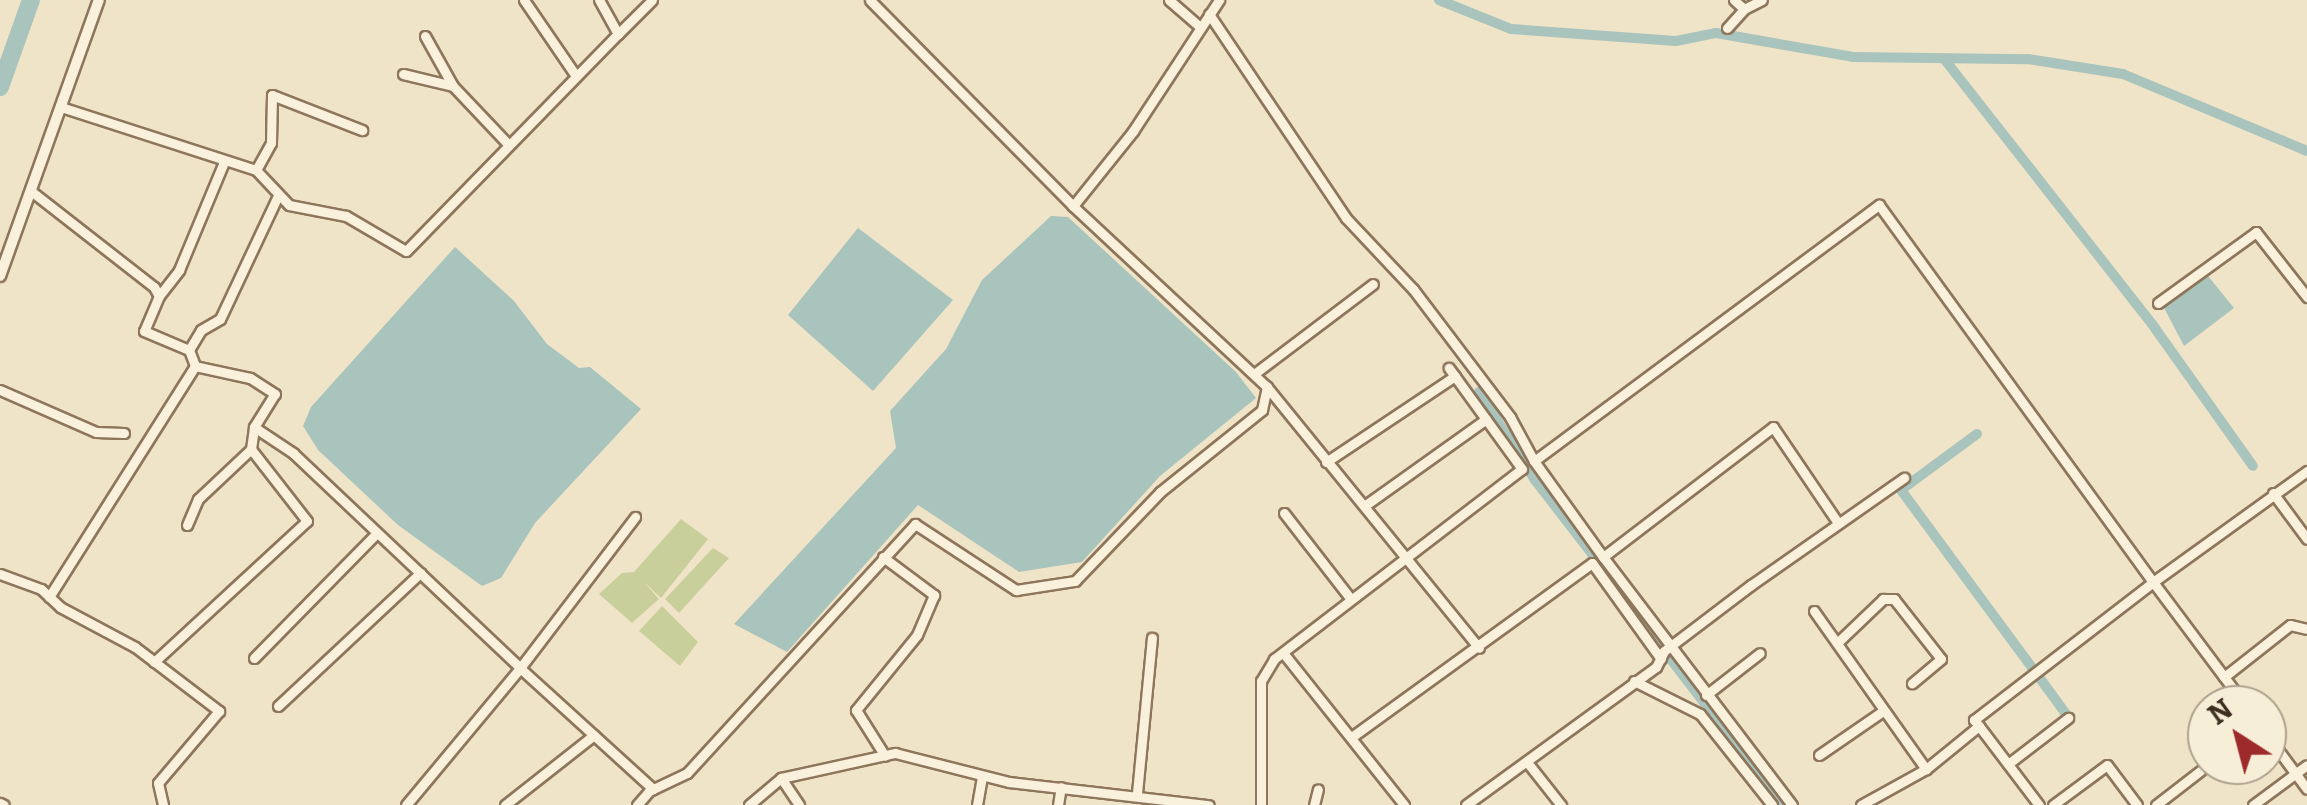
<!DOCTYPE html>
<style>
body{margin:0}
#map{position:relative;width:2307px;height:805px;overflow:hidden;background:#f0e4c8;font-family:Bitter,serif}
div>[style]{position:absolute}
[style*='--x']{left:calc(var(--x)*1px);top:calc(var(--y)*1px);width:calc(var(--w)*1px);rotate:calc(var(--a)*1deg)}
.green>*{inset:0;background:#c9cf9b}
.water>*{inset:0;background:#a9c4bc}
.canal>*{height:10px;margin:-5px;padding:0 5px;transform-origin:5px;border-radius:5px;background:#a9c4bc}
.river>*{height:18px;margin:-9px;padding:0 9px;transform-origin:9px;border-radius:9px;background:#a9c4bc}
.roads{filter:drop-shadow(2px 0 #8d765c) drop-shadow(-2px 0 #8d765c) drop-shadow(0 2px #8d765c) drop-shadow(0 -2px #8d765c)}
.minor>*{height:9px;margin:-4.5px;padding:0 4.5px;transform-origin:4.5px;border-radius:4.5px;background:#faf1dc}
.tertiary>*{height:10px;margin:-5px;padding:0 5px;transform-origin:5px;border-radius:5px;background:#faf1dc}
span{translate:-50% -50%;white-space:nowrap;text-align:center;line-height:1.15;-webkit-text-stroke:9px #f7eed8;paint-order:stroke}
.north{position:absolute;left:2187px;top:685px;width:100px;height:100px;box-sizing:border-box;background:#f7eed8;border:2px solid #ada18e;border-radius:50%;rotate:324deg;font-size:28px;font-weight:700;line-height:40px;text-align:center;color:#3d2e20}
.north::after{content:'';display:block;margin:auto;width:35px;height:45px;background:#9e2a2b;clip-path:polygon(50% 0,100% 100%,50% 72%,0 100%)}
</style>
<div id="map">
<div class="green">
<div style="clip-path:polygon(681px 519px,708px 539px,661px 598px,644px 582px,659px 599px,632px 623px,599px 594px,622px 573px,634px 572px)"></div>
<div style="clip-path:polygon(713px 548px,729px 558px,679px 613px,665px 599px)"></div>
<div style="clip-path:polygon(662px 606px,698px 642px,680px 666px,639px 631px)"></div>
</div>
<div class="water">
<div style="clip-path:polygon(1051px 216px,1068px 217px,1236px 372px,1256px 398px,1160px 476px,1082px 562px,1019px 572px,918px 505px,787px 652px,734px 624px,896px 448px,890px 411px,946px 349px,982px 280px)"></div>
<div style="clip-path:polygon(858px 228px,953px 300px,873px 391px,788px 315px)"></div>
<div style="clip-path:polygon(455px 247px,514px 301px,547px 344px,579px 368px,590px 367px,641px 409px,535px 523px,501px 578px,482px 586px,398px 525px,318px 450px,303px 426px,311px 407px)"></div>
<div style="clip-path:polygon(2204px 271px,2234px 308px,2184px 346px,2162px 304px)"></div>
</div>
<div class="canal">
<div style="--x:1439;--y:0;--w:78;--a:21.9"></div>
<div style="--x:1511;--y:29;--w:165;--a:4.2"></div>
<div style="--x:1676;--y:41;--w:41;--a:-11.3"></div>
<div style="--x:1716;--y:33;--w:139;--a:9.9"></div>
<div style="--x:1853;--y:57;--w:175;--a:0.7"></div>
<div style="--x:2028;--y:59;--w:96;--a:9"></div>
<div style="--x:2123;--y:74;--w:199;--a:22.7"></div>
<div style="--x:1945;--y:60;--w:335;--a:51.9"></div>
<div style="--x:2152;--y:324;--w:174;--a:54.6"></div>
<div style="--x:1479;--y:392;--w:104;--a:57.5"></div>
<div style="--x:1535;--y:480;--w:206;--a:52.3"></div>
<div style="--x:1977;--y:434;--w:94;--a:143.6"></div>
<div style="--x:1901;--y:490;--w:221;--a:53.6"></div>
<div style="--x:1669;--y:657;--w:187;--a:52.4"></div>
<div style="--x:2039;--y:677;--w:46;--a:53.9"></div>
</div>
<div class="river">
<div style="--x:0;--y:87;--w:92;--a:-70.4"></div>
</div>
<div class="roads">
<div class="minor">
<div style="--x:524;--y:0;--w:88;--a:55.6"></div>
<div style="--x:1169;--y:0;--w:41;--a:41.1"></div>
<div style="--x:1734;--y:0;--w:13;--a:42"></div>
<div style="--x:1744;--y:9;--w:20;--a:-27"></div>
<div style="--x:1209;--y:14;--w:246;--a:56.1"></div>
<div style="--x:1346;--y:218;--w:98;--a:46.7"></div>
<div style="--x:1413;--y:289;--w:161;--a:52.8"></div>
<div style="--x:1510;--y:417;--w:50;--a:61.4"></div>
<div style="--x:1534;--y:461;--w:430;--a:-36.6"></div>
<div style="--x:1879;--y:205;--w:466;--a:54"></div>
<div style="--x:2153;--y:582;--w:190;--a:-35.8"></div>
<div style="--x:1727;--y:28;--w:25;--a:-48"></div>
<div style="--x:618;--y:34;--w:48;--a:-45"></div>
<div style="--x:425;--y:36;--w:57;--a:60.8"></div>
<div style="--x:453;--y:86;--w:77;--a:46.6"></div>
<div style="--x:403;--y:74;--w:51;--a:13.5"></div>
<div style="--x:61;--y:107;--w:205;--a:17.9"></div>
<div style="--x:256;--y:170;--w:31;--a:-61"></div>
<div style="--x:271;--y:143;--w:48;--a:-88.8"></div>
<div style="--x:272;--y:95;--w:97;--a:21.3"></div>
<div style="--x:256;--y:170;--w:48;--a:46.7"></div>
<div style="--x:289;--y:205;--w:58;--a:10.9"></div>
<div style="--x:346;--y:216;--w:69;--a:30.3"></div>
<div style="--x:406;--y:251;--w:303;--a:-45.7"></div>
<div style="--x:618;--y:34;--w:39;--a:-119"></div>
<div style="--x:31;--y:191;--w:156;--a:38"></div>
<div style="--x:154;--y:287;--w:10;--a:61"></div>
<div style="--x:159;--y:296;--w:38;--a:113"></div>
<div style="--x:144;--y:331;--w:49;--a:22.9"></div>
<div style="--x:189;--y:350;--w:17;--a:69"></div>
<div style="--x:1073;--y:206;--w:96;--a:-51.3"></div>
<div style="--x:1133;--y:131;--w:157;--a:-56.7"></div>
<div style="--x:159;--y:296;--w:33;--a:-52"></div>
<div style="--x:179;--y:270;--w:117;--a:-67.4"></div>
<div style="--x:2158;--y:303;--w:121;--a:-35.9"></div>
<div style="--x:2256;--y:232;--w:83;--a:51.9"></div>
<div style="--x:189;--y:350;--w:23;--a:-59"></div>
<div style="--x:201;--y:330;--w:22;--a:-30"></div>
<div style="--x:220;--y:319;--w:136;--a:-64.8"></div>
<div style="--x:1254;--y:374;--w:149;--a:-37.1"></div>
<div style="--x:1267;--y:387;--w:336;--a:50.9"></div>
<div style="--x:0;--y:390;--w:105;--a:23.6"></div>
<div style="--x:96;--y:432;--w:28;--a:2"></div>
<div style="--x:254;--y:427;--w:47;--a:33.7"></div>
<div style="--x:293;--y:453;--w:313;--a:43.4"></div>
<div style="--x:520;--y:668;--w:190;--a:-52.7"></div>
<div style="--x:1534;--y:461;--w:118;--a:54.3"></div>
<div style="--x:1326;--y:462;--w:155;--a:-33.7"></div>
<div style="--x:2273;--y:493;--w:57;--a:53.5"></div>
<div style="--x:1367;--y:504;--w:146;--a:-35.5"></div>
<div style="--x:1284;--y:513;--w:108;--a:52.2"></div>
<div style="--x:187;--y:525;--w:28;--a:-67"></div>
<div style="--x:198;--y:499;--w:73;--a:-43.3"></div>
<div style="--x:883;--y:557;--w:64;--a:36.7"></div>
<div style="--x:934;--y:595;--w:43;--a:113"></div>
<div style="--x:917;--y:635;--w:97;--a:129.1"></div>
<div style="--x:856;--y:710;--w:54;--a:57.8"></div>
<div style="--x:0;--y:574;--w:44;--a:20.1"></div>
<div style="--x:41;--y:589;--w:26;--a:43"></div>
<div style="--x:60;--y:607;--w:85;--a:28.1"></div>
<div style="--x:135;--y:647;--w:106;--a:37.3"></div>
<div style="--x:219;--y:711;--w:94;--a:130.3"></div>
<div style="--x:158;--y:783;--w:23;--a:77"></div>
<div style="--x:49;--y:597;--w:273;--a:-57.7"></div>
<div style="--x:1814;--y:611;--w:194;--a:54.7"></div>
<div style="--x:1837;--y:643;--w:64;--a:-43.7"></div>
<div style="--x:1883;--y:599;--w:11;--a:0"></div>
<div style="--x:1894;--y:599;--w:76;--a:51.9"></div>
<div style="--x:1941;--y:659;--w:38;--a:140"></div>
<div style="--x:1284;--y:654;--w:193;--a:51.5"></div>
<div style="--x:254;--y:658;--w:175;--a:-45.5"></div>
<div style="--x:154;--y:662;--w:208;--a:-42.7"></div>
<div style="--x:307;--y:521;--w:91;--a:-127.9"></div>
<div style="--x:251;--y:449;--w:22;--a:-82"></div>
<div style="--x:254;--y:427;--w:39;--a:-58"></div>
<div style="--x:275;--y:394;--w:30;--a:-147"></div>
<div style="--x:250;--y:378;--w:56;--a:-167.7"></div>
<div style="--x:2224;--y:677;--w:84;--a:-38.2"></div>
<div style="--x:2290;--y:625;--w:17;--a:13"></div>
<div style="--x:1634;--y:681;--w:74;--a:26.6"></div>
<div style="--x:1700;--y:714;--w:116;--a:51.6"></div>
<div style="--x:1706;--y:695;--w:68;--a:-37.9"></div>
<div style="--x:278;--y:706;--w:195;--a:-43.1"></div>
<div style="--x:1979;--y:726;--w:99;--a:52.8"></div>
<div style="--x:2267;--y:735;--w:67;--a:53.5"></div>
<div style="--x:1353;--y:736;--w:295;--a:-35.9"></div>
<div style="--x:1592;--y:563;--w:118;--a:54.3"></div>
<div style="--x:1819;--y:755;--w:78;--a:-34.5"></div>
<div style="--x:1527;--y:762;--w:55;--a:51.7"></div>
<div style="--x:2008;--y:764;--w:76;--a:-37.5"></div>
<div style="--x:781;--y:778;--w:32;--a:56"></div>
<div style="--x:1137;--y:793;--w:156;--a:-84.5"></div>
<div style="--x:0;--y:803;--w:4;--a:27"></div>
<div style="--x:406;--y:805;--w:178;--a:-50.2"></div>
<div style="--x:520;--y:668;--w:180;--a:42.3"></div>
<div style="--x:505;--y:805;--w:113;--a:-38.2"></div>
<div style="--x:637;--y:805;--w:18;--a:-49"></div>
<div style="--x:649;--y:791;--w:42;--a:-25.3"></div>
<div style="--x:687;--y:773;--w:338;--a:-47.5"></div>
<div style="--x:915;--y:524;--w:121;--a:33.2"></div>
<div style="--x:1016;--y:590;--w:60;--a:-8.7"></div>
<div style="--x:1075;--y:581;--w:123;--a:-46.3"></div>
<div style="--x:1160;--y:492;--w:131;--a:-38.8"></div>
<div style="--x:1262;--y:410;--w:24;--a:-78"></div>
<div style="--x:1267;--y:387;--w:265;--a:-137"></div>
<div style="--x:1073;--y:206;--w:289;--a:-134.6"></div>
<div style="--x:749;--y:805;--w:42;--a:-40.2"></div>
<div style="--x:781;--y:778;--w:117;--a:-12.4"></div>
<div style="--x:895;--y:753;--w:118;--a:14.3"></div>
<div style="--x:1009;--y:782;--w:201;--a:6.6"></div>
<div style="--x:977;--y:805;--w:29;--a:-80"></div>
<div style="--x:1058;--y:805;--w:18;--a:-81"></div>
<div style="--x:1261;--y:805;--w:124;--a:-90"></div>
<div style="--x:1261;--y:681;--w:26;--a:-59"></div>
<div style="--x:1274;--y:659;--w:312;--a:-37.5"></div>
<div style="--x:1522;--y:469;--w:125;--a:-125.9"></div>
<div style="--x:1314;--y:805;--w:16;--a:-76"></div>
<div style="--x:1466;--y:805;--w:235;--a:-36"></div>
<div style="--x:1656;--y:667;--w:18;--a:-63"></div>
<div style="--x:1664;--y:651;--w:109;--a:-37.2"></div>
<div style="--x:1751;--y:585;--w:187;--a:-35"></div>
<div style="--x:1792;--y:805;--w:312;--a:-127.3"></div>
<div style="--x:1603;--y:557;--w:214;--a:-37.4"></div>
<div style="--x:1773;--y:427;--w:116;--a:55.9"></div>
<div style="--x:1861;--y:805;--w:74;--a:-29"></div>
<div style="--x:1926;--y:769;--w:68;--a:-39.1"></div>
<div style="--x:1979;--y:726;--w:8;--a:-130"></div>
<div style="--x:1974;--y:720;--w:226;--a:-37.6"></div>
<div style="--x:2153;--y:582;--w:154;--a:53.2"></div>
<div style="--x:2053;--y:805;--w:67;--a:-36.5"></div>
<div style="--x:2107;--y:765;--w:50;--a:53.1"></div>
<div style="--x:2156;--y:805;--w:56;--a:-37.7"></div>
<div style="--x:2253;--y:805;--w:67;--a:-36.5"></div>
</div>
<div class="tertiary">
<div style="--x:0;--y:276;--w:293;--a:-70.3"></div>
</div>
</div>
<div class="north">N</div>
</div>
